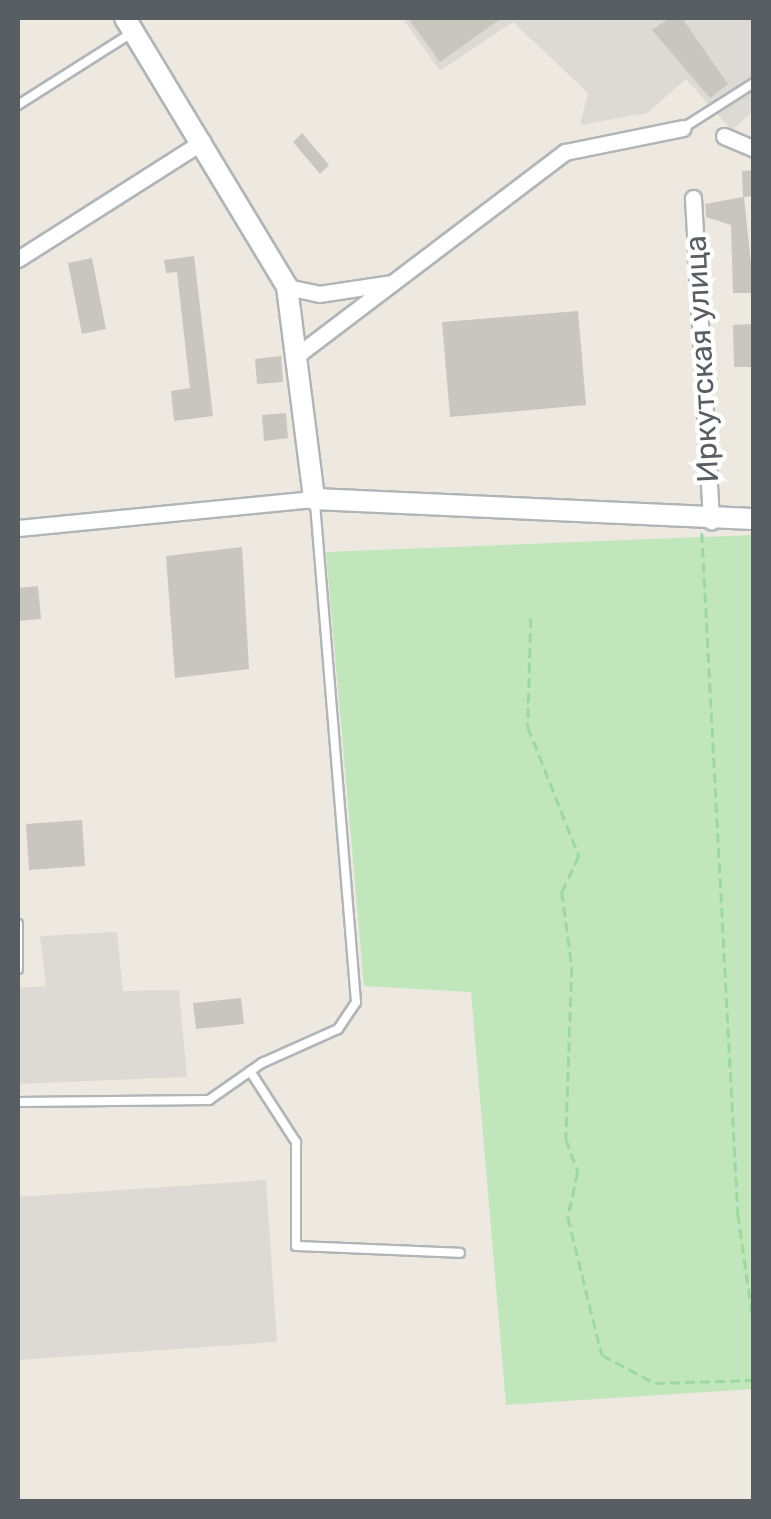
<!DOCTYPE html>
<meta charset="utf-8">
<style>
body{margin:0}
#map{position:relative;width:771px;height:1519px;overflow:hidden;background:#ede8e0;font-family:Rubik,sans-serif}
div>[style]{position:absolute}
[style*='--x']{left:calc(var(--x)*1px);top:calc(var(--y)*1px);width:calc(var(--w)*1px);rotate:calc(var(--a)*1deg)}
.industrial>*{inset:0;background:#dddad5}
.green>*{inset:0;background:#c2e6bb}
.building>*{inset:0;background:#c9c5bf}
.path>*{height:2.5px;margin-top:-1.25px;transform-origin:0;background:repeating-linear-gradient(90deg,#9dd8a3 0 10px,transparent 0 15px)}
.roads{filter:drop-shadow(2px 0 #b1b5b8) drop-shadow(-2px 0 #b1b5b8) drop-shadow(0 2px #b1b5b8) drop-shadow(0 -2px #b1b5b8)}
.service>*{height:8px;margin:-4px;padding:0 4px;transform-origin:4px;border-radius:4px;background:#fff}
.minor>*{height:15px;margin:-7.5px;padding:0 7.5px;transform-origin:7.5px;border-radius:7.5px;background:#fff}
.tertiary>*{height:20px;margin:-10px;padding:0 10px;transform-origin:10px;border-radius:10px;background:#fff}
span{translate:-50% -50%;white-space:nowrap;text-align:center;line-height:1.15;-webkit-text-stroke:9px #fff;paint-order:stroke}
.street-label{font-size:30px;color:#595e62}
.frame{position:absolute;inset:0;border:20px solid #595e62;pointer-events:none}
</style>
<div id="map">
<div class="industrial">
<div style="clip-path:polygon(402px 18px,753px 18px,753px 111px,732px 130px,686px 79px,647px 113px,580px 125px,588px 93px,513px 22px,440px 71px)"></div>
<div style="clip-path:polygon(117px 932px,123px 991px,179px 990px,187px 1077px,18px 1084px,18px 988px,46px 986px,40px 936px)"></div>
<div style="clip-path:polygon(266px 1180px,277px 1342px,18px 1360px,18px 1197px)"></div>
</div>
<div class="green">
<div style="clip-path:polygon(753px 535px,753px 1389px,506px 1405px,471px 992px,364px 986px,326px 552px)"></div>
</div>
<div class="building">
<div style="clip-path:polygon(408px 18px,502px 18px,440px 62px)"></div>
<div style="clip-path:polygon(670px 18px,682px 18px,728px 84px,710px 98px,652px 30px)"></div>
<div style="clip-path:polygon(302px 133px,329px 165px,320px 174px,293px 142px)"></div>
<div style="clip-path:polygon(754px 170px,754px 196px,744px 197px,754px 293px,733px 293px,731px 225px,706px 217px,705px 204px,743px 197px,742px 171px)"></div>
<div style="clip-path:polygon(194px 256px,213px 416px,174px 421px,171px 391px,190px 388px,177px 272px,166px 273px,164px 260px)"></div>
<div style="clip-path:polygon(92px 258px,106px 329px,82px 334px,68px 263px)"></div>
<div style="clip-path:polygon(578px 311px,586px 405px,450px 417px,442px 322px)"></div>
<div style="clip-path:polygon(754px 324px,754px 367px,734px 367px,733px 325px)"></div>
<div style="clip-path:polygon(281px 356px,283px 382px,257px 384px,255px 359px)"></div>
<div style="clip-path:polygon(286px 413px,288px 438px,264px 441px,262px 415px)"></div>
<div style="clip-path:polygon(242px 547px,249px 669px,175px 678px,166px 556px)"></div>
<div style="clip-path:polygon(38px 586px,41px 619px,18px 621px,18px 588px)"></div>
<div style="clip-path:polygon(82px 820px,85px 866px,29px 870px,26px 824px)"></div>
<div style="clip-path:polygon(241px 998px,244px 1024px,196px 1029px,193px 1003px)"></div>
</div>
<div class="path">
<div style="--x:702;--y:533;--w:682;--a:86.97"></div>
<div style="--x:738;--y:1214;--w:113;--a:81.9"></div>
<div style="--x:531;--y:618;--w:109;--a:91.6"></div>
<div style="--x:528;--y:727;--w:139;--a:68.4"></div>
<div style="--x:579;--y:856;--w:40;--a:115"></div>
<div style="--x:562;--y:892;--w:76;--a:82.4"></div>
<div style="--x:572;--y:967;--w:172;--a:92"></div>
<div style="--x:566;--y:1139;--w:35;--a:70"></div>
<div style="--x:578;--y:1172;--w:46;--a:102.5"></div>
<div style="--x:568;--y:1217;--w:142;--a:76.2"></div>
<div style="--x:602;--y:1355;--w:60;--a:27.8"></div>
<div style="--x:655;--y:1383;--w:99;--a:-1.7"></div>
</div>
<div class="roads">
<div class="service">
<div style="--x:18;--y:105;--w:133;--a:-32.4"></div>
<div style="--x:683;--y:128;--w:84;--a:-32.4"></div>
<div style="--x:18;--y:924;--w:45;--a:90"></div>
<div style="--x:250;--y:1071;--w:85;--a:57.1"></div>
<div style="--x:296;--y:1142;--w:104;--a:90"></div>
<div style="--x:296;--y:1246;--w:164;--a:2.4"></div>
<div style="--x:18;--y:1102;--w:191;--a:-0.6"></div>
<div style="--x:209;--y:1100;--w:65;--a:-34.9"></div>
<div style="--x:262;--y:1063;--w:83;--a:-24.1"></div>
<div style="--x:338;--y:1029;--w:32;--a:-56"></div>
<div style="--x:356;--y:1002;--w:501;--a:-94.7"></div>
</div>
<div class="minor">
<div style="--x:724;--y:136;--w:33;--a:23"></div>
<div style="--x:693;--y:198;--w:324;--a:86.8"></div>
<div style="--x:18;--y:259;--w:219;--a:-32.5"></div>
<div style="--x:287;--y:287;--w:33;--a:12"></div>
<div style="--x:319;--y:294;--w:74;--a:-8.6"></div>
<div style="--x:300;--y:353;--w:333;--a:-37.2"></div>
<div style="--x:565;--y:152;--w:120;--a:-11.5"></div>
<div style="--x:18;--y:528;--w:297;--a:-5.6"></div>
</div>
<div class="tertiary">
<div style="--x:125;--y:18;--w:314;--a:58.9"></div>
<div style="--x:287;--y:287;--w:214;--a:82.7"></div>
<div style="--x:314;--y:499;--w:440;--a:2.6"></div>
</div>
</div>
<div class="street-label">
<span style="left:702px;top:359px;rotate:-93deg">Иркутская улица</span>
</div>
<div class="frame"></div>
</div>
